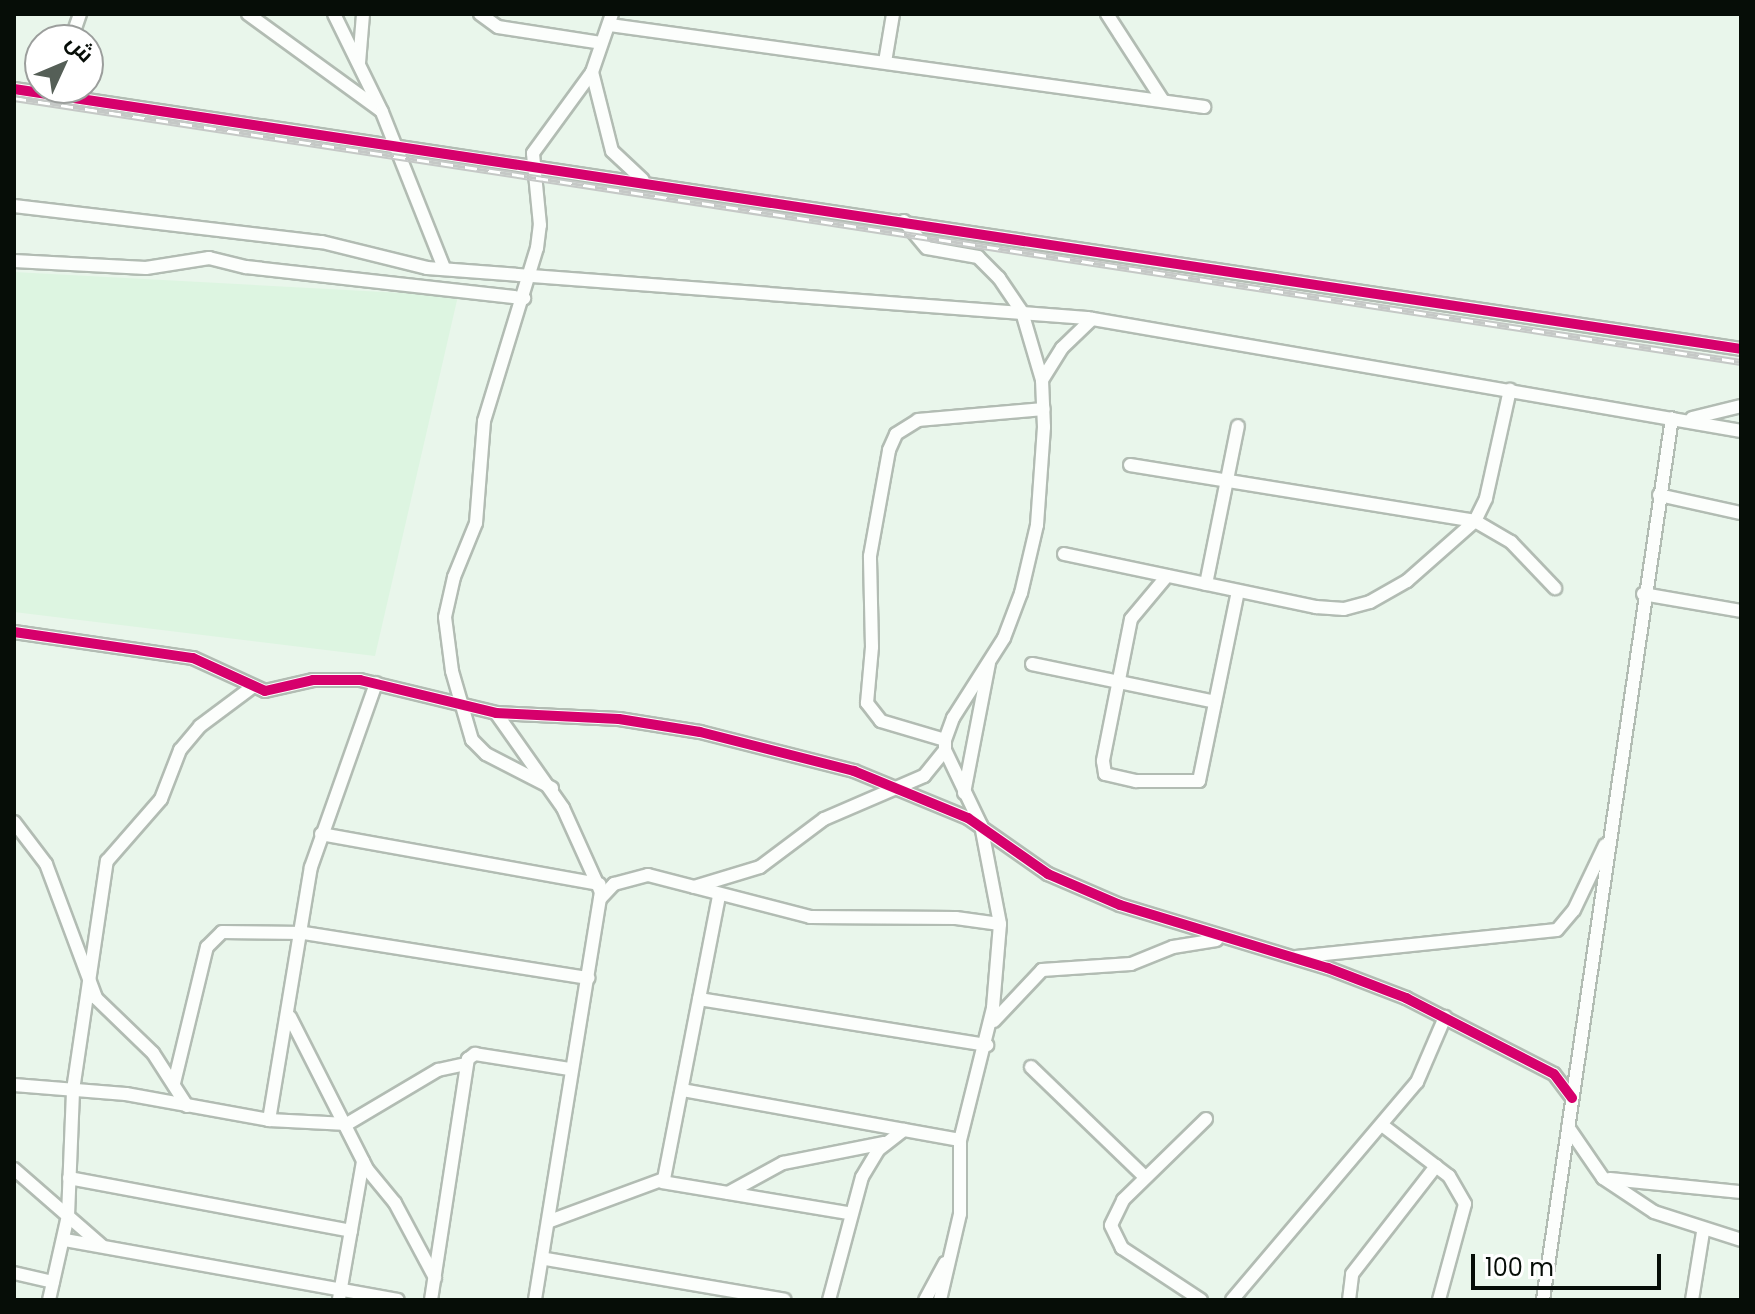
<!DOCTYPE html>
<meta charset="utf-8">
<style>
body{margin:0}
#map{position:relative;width:1755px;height:1314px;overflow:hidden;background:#e9f6eb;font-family:Poppins,Cairo,sans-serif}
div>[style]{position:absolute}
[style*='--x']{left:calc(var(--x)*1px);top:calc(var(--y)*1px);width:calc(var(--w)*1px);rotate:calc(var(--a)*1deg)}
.built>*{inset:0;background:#ddf5e1}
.roads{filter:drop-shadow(2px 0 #b2bcb3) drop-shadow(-2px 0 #b2bcb3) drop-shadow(0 2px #b2bcb3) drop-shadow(0 -2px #b2bcb3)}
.minor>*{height:12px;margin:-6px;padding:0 6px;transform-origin:6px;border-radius:6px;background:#fcfefc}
.rail>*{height:7px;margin-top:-3.5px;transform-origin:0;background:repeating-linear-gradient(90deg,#fff 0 12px,#c5c8c6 0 24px);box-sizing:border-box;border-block:2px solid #c5c8c6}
.cycleway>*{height:10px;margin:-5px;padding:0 5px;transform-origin:5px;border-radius:5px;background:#d6006c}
span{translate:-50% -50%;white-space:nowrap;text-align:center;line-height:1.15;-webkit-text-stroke:8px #fff;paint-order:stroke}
.frame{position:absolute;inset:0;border:16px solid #060d07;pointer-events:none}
.north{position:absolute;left:24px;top:24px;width:80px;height:80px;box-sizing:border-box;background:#fff;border:2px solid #9b9e9c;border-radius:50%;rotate:46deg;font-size:22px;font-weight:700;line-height:32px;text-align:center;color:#060d07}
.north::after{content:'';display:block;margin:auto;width:28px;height:36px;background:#555f57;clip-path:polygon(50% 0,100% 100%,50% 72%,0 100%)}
.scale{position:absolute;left:1471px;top:1254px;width:190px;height:36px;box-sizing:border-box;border:4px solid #060d07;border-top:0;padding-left:10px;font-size:24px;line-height:28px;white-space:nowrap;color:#060d07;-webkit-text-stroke:6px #fff;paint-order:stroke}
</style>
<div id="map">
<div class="built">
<div style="clip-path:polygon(14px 272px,458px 296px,375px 656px,14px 612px)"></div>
</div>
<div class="roads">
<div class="minor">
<div style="--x:248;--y:14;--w:163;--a:36"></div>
<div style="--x:334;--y:14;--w:109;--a:63.9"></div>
<div style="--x:382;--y:112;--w:168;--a:68.3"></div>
<div style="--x:480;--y:14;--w:22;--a:36"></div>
<div style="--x:498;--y:27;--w:104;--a:8.8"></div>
<div style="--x:1107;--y:14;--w:103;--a:57.2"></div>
<div style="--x:610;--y:25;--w:600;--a:7.86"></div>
<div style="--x:71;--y:40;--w:28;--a:-71"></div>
<div style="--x:885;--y:62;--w:49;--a:-80.5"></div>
<div style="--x:359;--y:63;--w:49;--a:-85.3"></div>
<div style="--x:592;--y:72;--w:81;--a:75.8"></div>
<div style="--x:612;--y:151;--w:42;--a:43.1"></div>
<div style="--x:14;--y:89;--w:1746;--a:8.56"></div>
<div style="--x:14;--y:206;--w:310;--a:6.7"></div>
<div style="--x:322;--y:242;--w:108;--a:13.9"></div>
<div style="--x:427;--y:268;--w:662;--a:4.33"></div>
<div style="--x:1087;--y:318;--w:664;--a:9.8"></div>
<div style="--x:904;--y:221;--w:35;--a:50"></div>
<div style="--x:927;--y:248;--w:52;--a:10"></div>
<div style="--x:978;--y:257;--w:30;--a:45"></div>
<div style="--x:999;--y:278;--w:41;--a:55.9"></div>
<div style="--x:1022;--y:312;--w:71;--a:73.6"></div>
<div style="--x:1042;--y:380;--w:47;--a:87.6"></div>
<div style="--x:1044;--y:427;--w:98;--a:94.1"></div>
<div style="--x:1037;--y:525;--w:70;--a:103.2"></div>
<div style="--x:1021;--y:593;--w:48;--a:110.7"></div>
<div style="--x:1004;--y:638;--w:95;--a:122.5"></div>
<div style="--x:953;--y:718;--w:23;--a:110"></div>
<div style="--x:945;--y:740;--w:10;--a:90"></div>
<div style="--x:945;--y:750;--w:83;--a:64.4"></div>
<div style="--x:981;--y:825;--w:101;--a:79.1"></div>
<div style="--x:1000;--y:924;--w:84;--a:94.8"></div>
<div style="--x:993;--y:1008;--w:136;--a:104"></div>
<div style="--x:960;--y:1140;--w:74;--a:90"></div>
<div style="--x:960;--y:1214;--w:88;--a:103.1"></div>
<div style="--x:14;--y:261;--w:132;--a:3"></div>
<div style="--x:146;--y:268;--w:64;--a:-9"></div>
<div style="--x:209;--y:258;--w:38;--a:14"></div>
<div style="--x:246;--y:267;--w:280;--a:6.4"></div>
<div style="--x:1042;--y:380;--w:38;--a:-58"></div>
<div style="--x:1062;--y:348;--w:42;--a:-44"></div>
<div style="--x:1692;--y:418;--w:50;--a:-13.8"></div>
<div style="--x:1130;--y:465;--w:350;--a:9.2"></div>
<div style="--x:1475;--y:521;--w:42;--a:30.3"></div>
<div style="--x:1511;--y:542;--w:64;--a:46.3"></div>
<div style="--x:1659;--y:495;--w:84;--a:12.4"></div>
<div style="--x:1064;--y:554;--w:258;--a:11.9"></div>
<div style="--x:1316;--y:607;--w:28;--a:4"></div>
<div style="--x:1344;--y:609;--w:27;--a:-15"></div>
<div style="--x:1370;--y:602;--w:43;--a:-29.6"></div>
<div style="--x:1407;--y:581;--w:91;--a:-41.4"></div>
<div style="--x:1475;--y:521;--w:25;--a:-64"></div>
<div style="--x:1486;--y:498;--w:111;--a:-77.5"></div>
<div style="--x:1167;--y:576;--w:56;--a:129.9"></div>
<div style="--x:1131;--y:619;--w:145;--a:101.2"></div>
<div style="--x:1103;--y:761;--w:13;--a:81"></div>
<div style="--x:1105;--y:774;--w:32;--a:13"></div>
<div style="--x:1136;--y:781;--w:63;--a:0"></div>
<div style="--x:1199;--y:781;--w:194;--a:-78.4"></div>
<div style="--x:1206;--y:584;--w:161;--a:-78.6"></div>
<div style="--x:1643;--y:594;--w:99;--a:9.8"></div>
<div style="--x:14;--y:632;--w:181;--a:8.3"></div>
<div style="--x:193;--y:658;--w:79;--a:24.6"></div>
<div style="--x:265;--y:691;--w:49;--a:-12.9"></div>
<div style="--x:313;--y:680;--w:47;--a:0"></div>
<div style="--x:360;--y:680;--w:140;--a:13.6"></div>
<div style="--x:496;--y:713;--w:123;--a:2.8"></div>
<div style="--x:619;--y:719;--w:82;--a:9.1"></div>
<div style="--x:700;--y:732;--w:159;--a:14.2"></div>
<div style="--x:854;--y:771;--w:123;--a:22.4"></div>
<div style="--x:968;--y:818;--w:98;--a:35"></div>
<div style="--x:1048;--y:874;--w:78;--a:23.3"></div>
<div style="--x:1120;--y:905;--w:217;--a:16.9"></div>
<div style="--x:1328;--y:968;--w:84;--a:21"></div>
<div style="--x:1406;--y:998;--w:166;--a:27.2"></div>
<div style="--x:1554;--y:1074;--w:30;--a:53"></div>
<div style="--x:1032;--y:664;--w:187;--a:11.7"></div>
<div style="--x:496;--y:713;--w:116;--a:54.8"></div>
<div style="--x:563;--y:808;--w:92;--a:65.7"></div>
<div style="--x:601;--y:892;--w:413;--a:99.2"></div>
<div style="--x:945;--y:740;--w:67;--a:-163.5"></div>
<div style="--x:881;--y:721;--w:23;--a:-128"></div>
<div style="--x:867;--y:703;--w:56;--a:-84.9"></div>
<div style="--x:872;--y:647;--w:91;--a:-91.3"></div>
<div style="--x:870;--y:556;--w:108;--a:-79.8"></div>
<div style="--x:889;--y:450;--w:17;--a:-66"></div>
<div style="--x:896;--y:434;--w:26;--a:-32"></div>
<div style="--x:918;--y:420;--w:126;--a:-5"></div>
<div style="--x:552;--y:788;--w:74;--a:-152.7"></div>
<div style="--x:486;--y:754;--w:20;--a:-135"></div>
<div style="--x:472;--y:740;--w:72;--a:-106.2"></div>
<div style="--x:452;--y:671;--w:54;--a:-97.4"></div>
<div style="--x:445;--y:617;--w:41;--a:-77.3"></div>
<div style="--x:454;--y:577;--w:58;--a:-67.8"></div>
<div style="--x:476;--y:523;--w:102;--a:-85.5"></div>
<div style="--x:484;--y:421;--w:181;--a:-73"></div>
<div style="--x:537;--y:248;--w:23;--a:-83"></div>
<div style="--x:540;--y:225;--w:72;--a:-95.6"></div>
<div style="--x:533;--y:153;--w:100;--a:-53.9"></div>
<div style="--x:592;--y:72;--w:61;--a:-71"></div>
<div style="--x:964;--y:793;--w:132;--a:-79.1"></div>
<div style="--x:14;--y:822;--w:53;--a:52.7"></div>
<div style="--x:46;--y:864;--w:143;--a:69.5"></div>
<div style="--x:96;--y:998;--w:79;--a:44"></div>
<div style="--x:153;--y:1053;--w:63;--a:57.3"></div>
<div style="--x:321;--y:834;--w:283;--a:10.2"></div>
<div style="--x:694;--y:887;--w:69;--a:-16.9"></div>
<div style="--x:760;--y:867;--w:80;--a:-36.9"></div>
<div style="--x:824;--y:819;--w:109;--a:-23.3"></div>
<div style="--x:924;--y:776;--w:33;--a:-51"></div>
<div style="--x:600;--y:899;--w:21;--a:-47"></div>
<div style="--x:614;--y:884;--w:35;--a:-15"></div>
<div style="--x:648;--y:875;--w:167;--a:14.5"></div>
<div style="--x:810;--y:917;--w:146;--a:0.4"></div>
<div style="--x:956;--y:918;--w:44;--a:7.8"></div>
<div style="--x:1296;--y:957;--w:262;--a:-5.9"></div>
<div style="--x:1557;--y:930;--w:26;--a:-50"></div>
<div style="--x:1574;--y:910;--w:72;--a:-64.5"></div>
<div style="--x:699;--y:999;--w:292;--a:9.1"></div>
<div style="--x:290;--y:1017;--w:170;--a:63.1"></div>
<div style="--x:367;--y:1169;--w:44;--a:50.5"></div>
<div style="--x:395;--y:1203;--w:85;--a:61.9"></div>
<div style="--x:994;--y:1021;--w:70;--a:-46.7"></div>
<div style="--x:1042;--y:970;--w:89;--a:-3.9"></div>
<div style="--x:1131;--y:964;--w:45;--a:-22"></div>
<div style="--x:1173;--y:947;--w:44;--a:-9.2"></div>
<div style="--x:1031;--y:1067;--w:158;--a:44"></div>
<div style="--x:174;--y:1083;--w:140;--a:-76.4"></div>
<div style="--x:207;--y:947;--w:21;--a:-45"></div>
<div style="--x:222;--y:932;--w:82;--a:0.7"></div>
<div style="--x:304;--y:933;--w:288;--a:9"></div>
<div style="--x:14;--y:1085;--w:112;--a:4.6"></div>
<div style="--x:126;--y:1094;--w:145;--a:10.3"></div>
<div style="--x:269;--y:1120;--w:78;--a:2.9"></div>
<div style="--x:347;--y:1124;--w:106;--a:-30.7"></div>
<div style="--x:438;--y:1070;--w:29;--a:-12"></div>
<div style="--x:682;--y:1090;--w:282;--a:10.2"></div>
<div style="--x:269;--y:1120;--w:256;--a:-80.6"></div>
<div style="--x:311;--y:867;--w:195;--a:-70.5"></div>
<div style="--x:1382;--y:1125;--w:84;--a:37.3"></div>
<div style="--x:1449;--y:1176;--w:32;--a:60"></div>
<div style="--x:1465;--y:1204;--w:99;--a:105.2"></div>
<div style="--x:1568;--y:1127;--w:62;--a:55.5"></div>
<div style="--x:1603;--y:1178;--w:61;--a:33.7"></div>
<div style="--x:1654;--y:1212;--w:91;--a:17.8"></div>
<div style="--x:14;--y:1169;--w:116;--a:41.1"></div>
<div style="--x:69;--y:1178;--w:287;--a:10.6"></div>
<div style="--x:1610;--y:1179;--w:132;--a:5.7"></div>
<div style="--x:662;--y:1182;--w:189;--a:9.5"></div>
<div style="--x:728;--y:1193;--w:63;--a:-28.6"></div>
<div style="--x:783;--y:1163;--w:103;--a:-11.2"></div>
<div style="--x:550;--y:1221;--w:121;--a:-20.2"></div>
<div style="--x:664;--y:1179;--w:288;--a:-79"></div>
<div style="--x:65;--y:1240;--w:338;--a:10.2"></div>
<div style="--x:546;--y:1259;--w:242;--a:9.7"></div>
<div style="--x:14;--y:1273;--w:40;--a:13"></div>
<div style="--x:339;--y:1299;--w:140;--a:-80.1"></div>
<div style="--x:49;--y:1300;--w:86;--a:-77.3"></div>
<div style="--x:68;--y:1216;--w:126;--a:-87.7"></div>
<div style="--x:73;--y:1090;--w:232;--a:-81.6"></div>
<div style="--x:107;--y:861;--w:82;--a:-48.9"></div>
<div style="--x:161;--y:799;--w:53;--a:-68.8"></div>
<div style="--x:180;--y:750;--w:31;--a:-50"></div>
<div style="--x:200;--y:726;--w:64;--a:-36.7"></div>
<div style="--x:431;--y:1300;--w:244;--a:-81.3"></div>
<div style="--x:468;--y:1059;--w:9;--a:-36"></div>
<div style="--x:475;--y:1054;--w:96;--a:9"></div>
<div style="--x:829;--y:1300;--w:127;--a:-75"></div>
<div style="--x:862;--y:1177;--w:31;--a:-59"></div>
<div style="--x:878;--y:1150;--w:33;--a:-38"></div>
<div style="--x:925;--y:1300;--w:42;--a:-61.6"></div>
<div style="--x:1201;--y:1300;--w:95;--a:-146.6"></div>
<div style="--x:1122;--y:1248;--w:25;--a:-116"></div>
<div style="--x:1111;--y:1225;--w:28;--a:-64"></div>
<div style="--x:1123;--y:1200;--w:116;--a:-44.3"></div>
<div style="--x:1232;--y:1300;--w:286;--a:-49.7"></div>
<div style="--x:1417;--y:1082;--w:71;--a:-66.7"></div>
<div style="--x:1349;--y:1300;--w:26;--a:-83"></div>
<div style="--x:1352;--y:1274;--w:137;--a:-52.1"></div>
<div style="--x:1543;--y:1300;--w:891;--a:-81.68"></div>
<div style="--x:1692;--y:1300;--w:69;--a:-80.8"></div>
</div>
</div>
<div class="rail">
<div style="--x:14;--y:98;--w:1747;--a:8.69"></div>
</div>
<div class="cycleway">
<div style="--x:14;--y:89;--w:1746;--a:8.56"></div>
<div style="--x:14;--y:632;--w:181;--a:8.3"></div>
<div style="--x:193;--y:658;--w:79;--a:24.6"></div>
<div style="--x:265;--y:691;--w:49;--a:-12.9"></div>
<div style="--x:313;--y:680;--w:47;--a:0"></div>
<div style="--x:360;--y:680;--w:140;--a:13.6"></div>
<div style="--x:496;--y:713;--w:123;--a:2.8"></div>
<div style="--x:619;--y:719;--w:82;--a:9.1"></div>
<div style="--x:700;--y:732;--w:159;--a:14.2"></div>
<div style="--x:854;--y:771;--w:123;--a:22.4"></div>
<div style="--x:968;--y:818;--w:98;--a:35"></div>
<div style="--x:1048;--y:874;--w:78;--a:23.3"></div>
<div style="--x:1120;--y:905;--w:217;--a:16.9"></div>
<div style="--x:1328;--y:968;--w:84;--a:21"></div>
<div style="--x:1406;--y:998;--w:166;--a:27.2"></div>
<div style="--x:1554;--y:1074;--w:30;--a:53"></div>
</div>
<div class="frame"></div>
<div class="north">ش</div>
<div class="scale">100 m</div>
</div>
